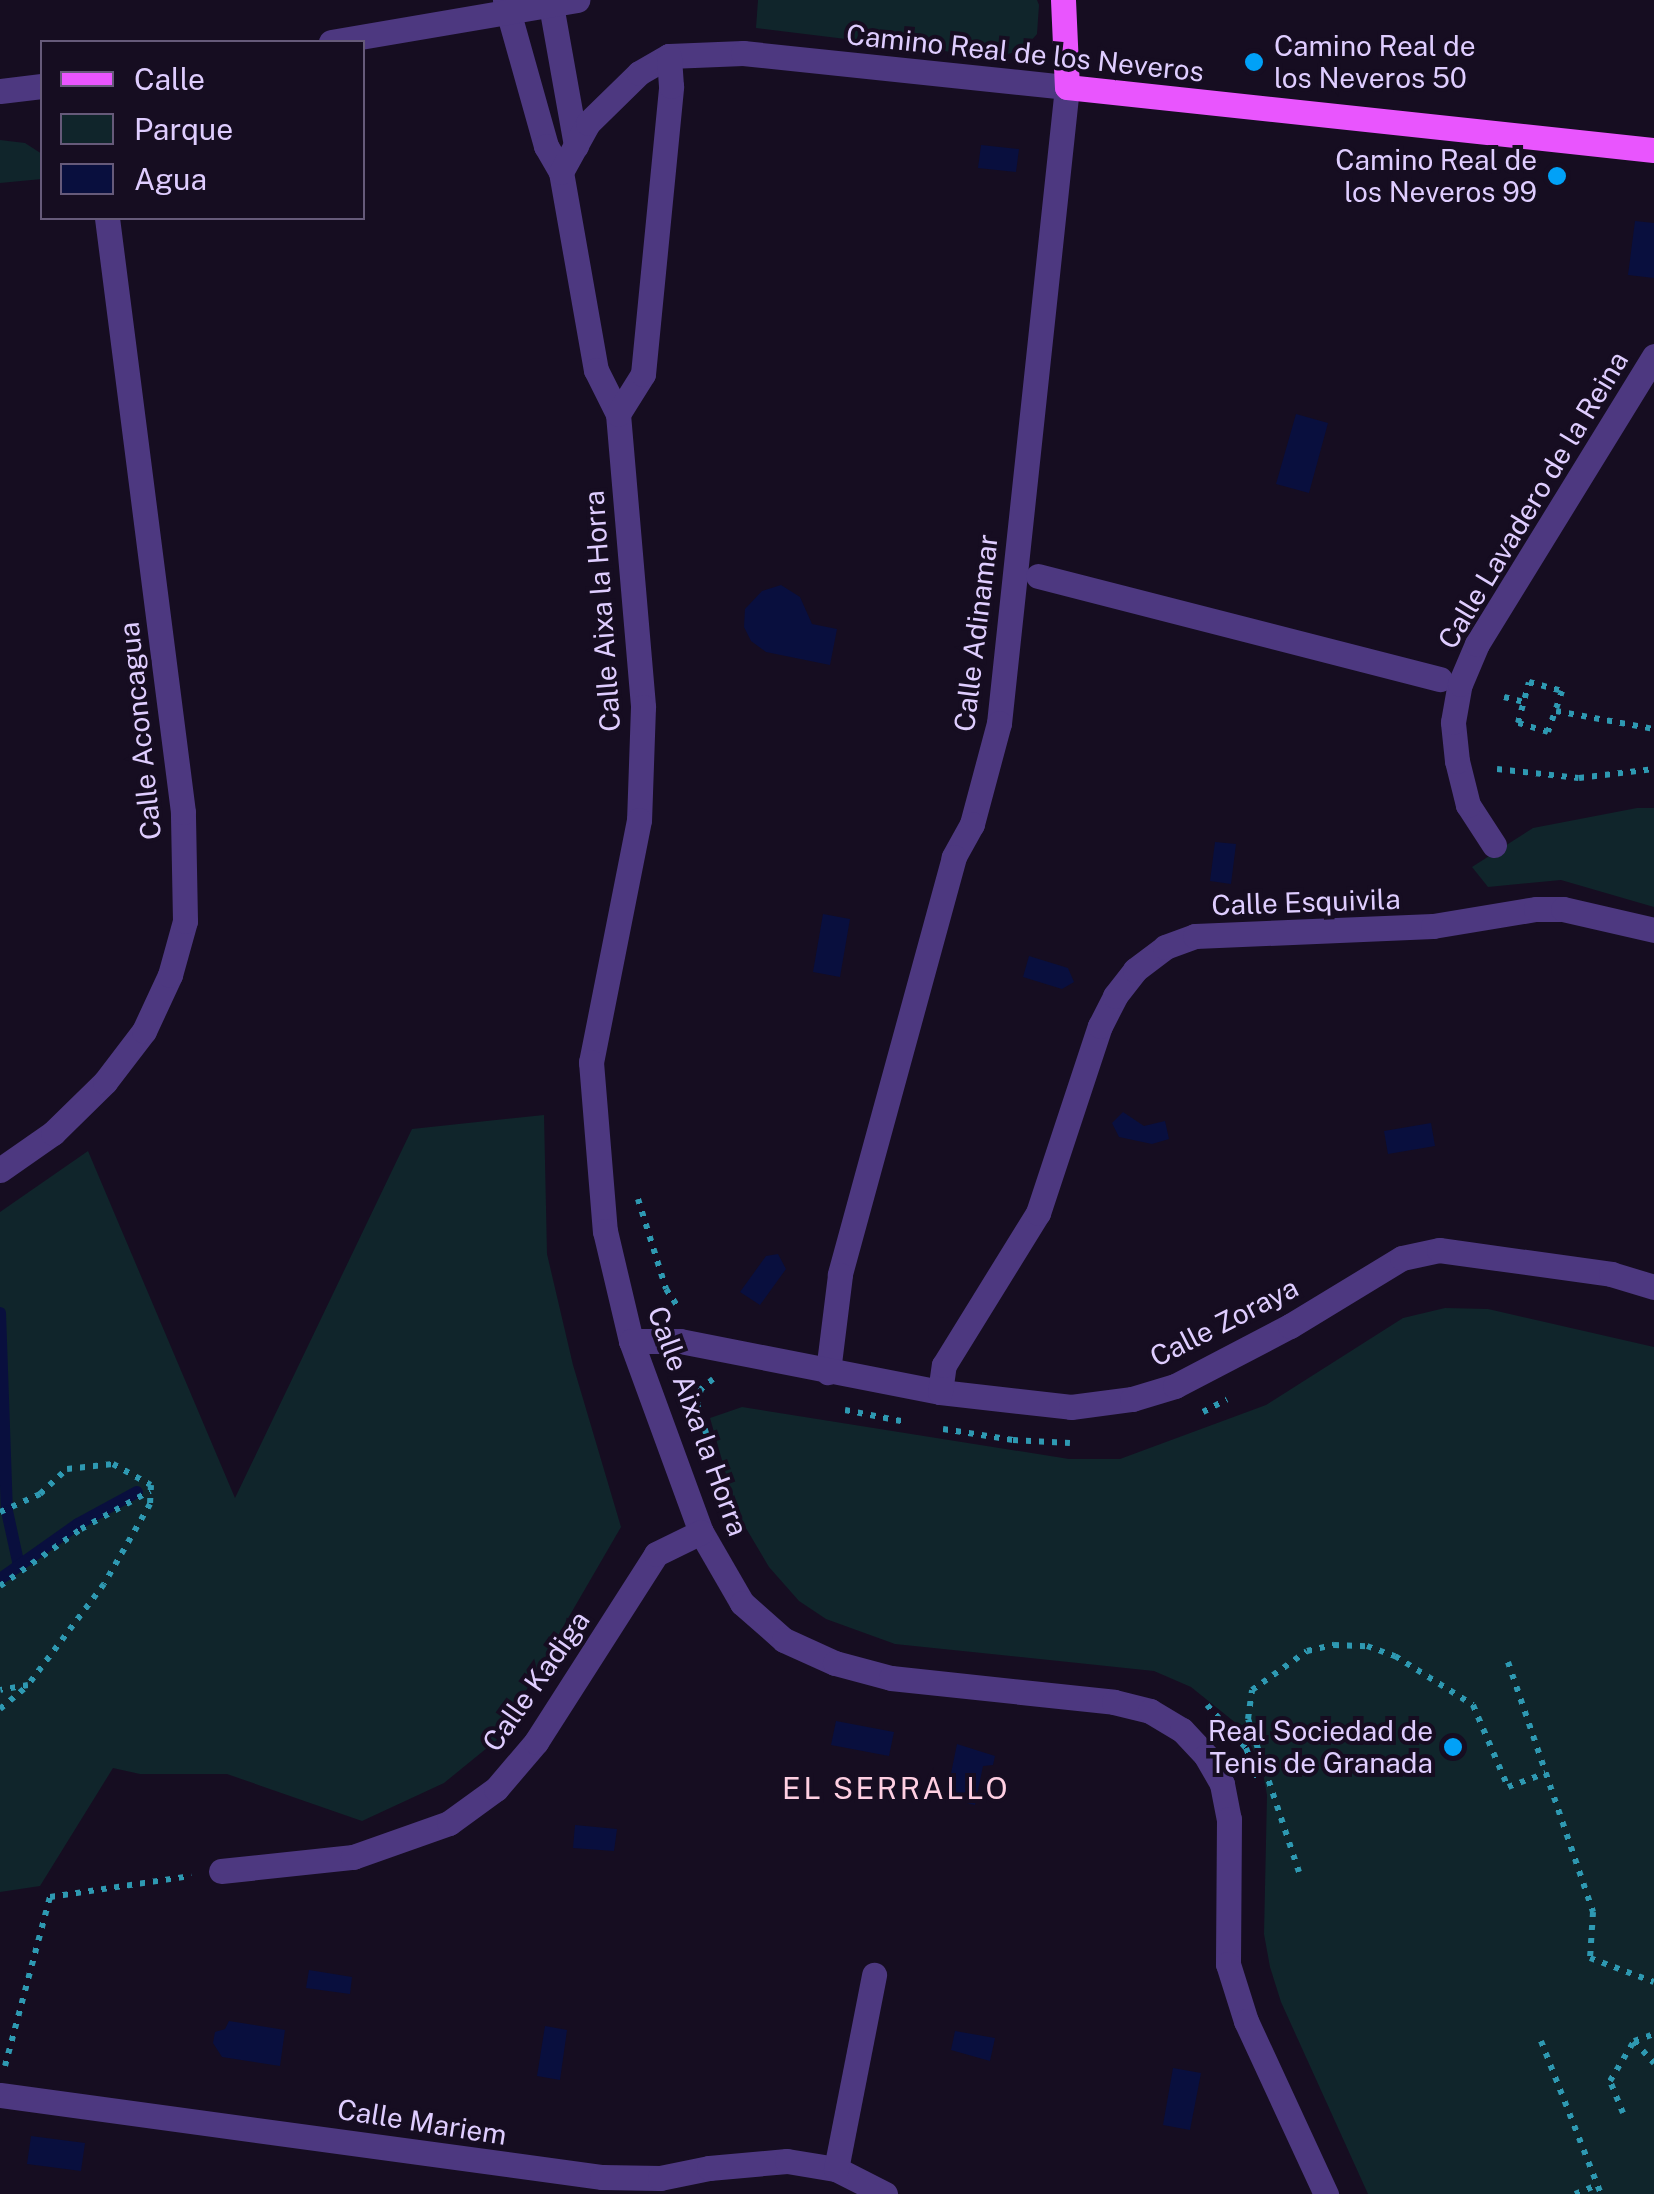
<!DOCTYPE html>
<style>
body{margin:0}
#map{position:relative;width:1654px;height:2194px;overflow:hidden;background:#160d21;font-family:"Public Sans",sans-serif}
div>[style]{position:absolute}
[style*='--x']{left:calc(var(--x)*1px);top:calc(var(--y)*1px);width:calc(var(--w)*1px);rotate:calc(var(--a)*1deg)}
.green>*{inset:0;background:#10252b}
.water>*{inset:0;background:#090f3e}
.stream>*{height:12px;margin:-6px;padding:0 6px;transform-origin:6px;border-radius:6px;background:#090f3e}
.path>*{height:6px;margin-top:-3px;transform-origin:0;background:repeating-linear-gradient(90deg,#2e99b2 0 5px,transparent 0 13px)}
.minor>*{height:25px;margin:-12.5px;padding:0 12.5px;transform-origin:12.5px;border-radius:12.5px;background:#4d3880}
.major>*{height:25px;margin:-12.5px;padding:0 12.5px;transform-origin:12.5px;border-radius:12.5px;background:#e955fe}
.dots>*{width:28px;height:28px;translate:-50% -50%;box-sizing:border-box;border:5px solid #160d21;border-radius:50%}
span{translate:-50% -50%;white-space:nowrap;text-align:center;line-height:1.15;-webkit-text-stroke:8px #160d21;paint-order:stroke}
.poi-label{font-size:28px;color:#dfcdff}
.left{translate:0 -50%;text-align:left}
.right{translate:-100% -50%;text-align:right}
.street-label{font-size:28px;color:#dfcdff}
.neighbourhood-label{font-size:30px;color:#ffcfe2;letter-spacing:2.5px}
.legend{position:absolute;left:40px;top:40px;width:325px;height:180px;box-sizing:border-box;background:#160d21;border:2px solid #665a7a;margin:0;padding:12px 18px;list-style:none;font-size:30px;color:#dfcdff}
.legend li{display:flex;align-items:center;gap:20px;height:50px}
.legend b{width:50px;border:2px solid #665a7a}
</style>
<div id="map">
<div class="green">
<div style="clip-path:polygon(758px 0,1037px 0,1039px 5px,1037px 34px,1022px 51px,993px 57px,756px 28px)"></div>
<div style="clip-path:polygon(0 140px,25px 143px,42px 154px,42px 179px,0 183px)"></div>
<div style="clip-path:polygon(1637px 808px,1654px 808px,1654px 907px,1561px 880px,1488px 887px,1472px 867px,1533px 828px)"></div>
<div style="clip-path:polygon(544px 1115px,547px 1254px,573px 1365px,621px 1527px,498px 1739px,444px 1783px,362px 1821px,227px 1774px,140px 1774px,113px 1768px,40px 1886px,0 1892px,0 1212px,88px 1151px,235px 1498px,412px 1129px)"></div>
<div style="clip-path:polygon(1445px 1308px,1488px 1309px,1654px 1347px,1654px 2194px,1368px 2194px,1281px 2002px,1270px 1967px,1264px 1934px,1267px 1795px,1262px 1767px,1242px 1728px,1191px 1687px,1154px 1671px,895px 1644px,826px 1619px,799px 1601px,769px 1567px,737px 1513px,710px 1418px,742px 1407px,1069px 1459px,1120px 1459px,1266px 1405px,1403px 1318px)"></div>
</div>
<div class="water">
<div style="clip-path:polygon(981px 145px,1019px 149px,1016px 172px,978px 168px)"></div>
<div style="clip-path:polygon(1635px 221px,1654px 223px,1654px 278px,1628px 275px)"></div>
<div style="clip-path:polygon(1296px 414px,1328px 423px,1309px 493px,1276px 484px)"></div>
<div style="clip-path:polygon(781px 585px,800px 597px,812px 624px,837px 629px,830px 665px,766px 652px,751px 641px,744px 627px,745px 609px,762px 591px)"></div>
<div style="clip-path:polygon(1215px 842px,1236px 844px,1231px 884px,1210px 881px)"></div>
<div style="clip-path:polygon(823px 914px,850px 919px,840px 977px,813px 972px)"></div>
<div style="clip-path:polygon(1029px 956px,1068px 968px,1074px 982px,1062px 989px,1023px 977px)"></div>
<div style="clip-path:polygon(1123px 1112px,1144px 1126px,1165px 1121px,1169px 1139px,1152px 1144px,1119px 1137px,1112px 1123px)"></div>
<div style="clip-path:polygon(1431px 1123px,1435px 1146px,1388px 1154px,1384px 1131px)"></div>
<div style="clip-path:polygon(778px 1254px,786px 1269px,760px 1305px,740px 1292px,766px 1256px)"></div>
<div style="clip-path:polygon(836px 1721px,894px 1732px,889px 1756px,831px 1745px)"></div>
<div style="clip-path:polygon(957px 1744px,995px 1756px,993px 1765px,983px 1766px,975px 1805px,946px 1798px)"></div>
<div style="clip-path:polygon(575px 1825px,617px 1829px,614px 1851px,573px 1848px)"></div>
<div style="clip-path:polygon(309px 1970px,352px 1977px,350px 1994px,306px 1988px)"></div>
<div style="clip-path:polygon(229px 2021px,285px 2030px,280px 2066px,222px 2057px,213px 2043px,215px 2032px,225px 2029px)"></div>
<div style="clip-path:polygon(545px 2026px,567px 2030px,560px 2080px,537px 2076px)"></div>
<div style="clip-path:polygon(955px 2031px,995px 2038px,990px 2061px,951px 2050px)"></div>
<div style="clip-path:polygon(1173px 2068px,1201px 2073px,1190px 2130px,1163px 2125px)"></div>
<div style="clip-path:polygon(31px 2136px,85px 2143px,81px 2171px,27px 2164px)"></div>
</div>
<div class="stream">
<div style="--x:0;--y:1313;--w:198;--a:88"></div>
<div style="--x:7;--y:1511;--w:56;--a:77.7"></div>
<div style="--x:0;--y:1579;--w:95;--a:-35.2"></div>
<div style="--x:78;--y:1524;--w:67;--a:-28.5"></div>
</div>
<div class="path">
<div style="--x:1529;--y:682;--w:34;--a:15"></div>
<div style="--x:1562;--y:691;--w:43;--a:108.9"></div>
<div style="--x:1548;--y:732;--w:31;--a:-163"></div>
<div style="--x:1518;--y:723;--w:42;--a:-75"></div>
<div style="--x:1504;--y:697;--w:21;--a:14"></div>
<div style="--x:1556;--y:711;--w:100;--a:10.4"></div>
<div style="--x:1497;--y:769;--w:82;--a:6.3"></div>
<div style="--x:1579;--y:778;--w:76;--a:-6.8"></div>
<div style="--x:638;--y:1199;--w:94;--a:72.7"></div>
<div style="--x:666;--y:1289;--w:23;--a:56"></div>
<div style="--x:713;--y:1379;--w:16;--a:140"></div>
<div style="--x:701;--y:1389;--w:16;--a:105"></div>
<div style="--x:697;--y:1404;--w:71;--a:72.8"></div>
<div style="--x:845;--y:1410;--w:62;--a:11.1"></div>
<div style="--x:1203;--y:1412;--w:27;--a:-28"></div>
<div style="--x:943;--y:1429;--w:71;--a:8.9"></div>
<div style="--x:1013;--y:1440;--w:57;--a:3"></div>
<div style="--x:0;--y:1512;--w:44;--a:-24.2"></div>
<div style="--x:40;--y:1494;--w:37;--a:-43"></div>
<div style="--x:67;--y:1469;--w:46;--a:-6.2"></div>
<div style="--x:113;--y:1464;--w:43;--a:28.9"></div>
<div style="--x:151;--y:1485;--w:19;--a:93"></div>
<div style="--x:150;--y:1504;--w:92;--a:119.9"></div>
<div style="--x:104;--y:1584;--w:126;--a:127"></div>
<div style="--x:28;--y:1685;--w:28;--a:170"></div>
<div style="--x:0;--y:1586;--w:99;--a:-35.1"></div>
<div style="--x:81;--y:1529;--w:79;--a:-28.8"></div>
<div style="--x:1508;--y:1662;--w:264;--a:71.2"></div>
<div style="--x:1593;--y:1912;--w:46;--a:93.7"></div>
<div style="--x:1590;--y:1958;--w:68;--a:20.6"></div>
<div style="--x:1207;--y:1705;--w:58;--a:47.8"></div>
<div style="--x:1246;--y:1748;--w:33;--a:69"></div>
<div style="--x:0;--y:1709;--w:35;--a:-40"></div>
<div style="--x:1299;--y:1872;--w:161;--a:-108.4"></div>
<div style="--x:1248;--y:1719;--w:29;--a:-82"></div>
<div style="--x:1252;--y:1690;--w:67;--a:-35.3"></div>
<div style="--x:1307;--y:1651;--w:28;--a:-13"></div>
<div style="--x:1334;--y:1645;--w:33;--a:2"></div>
<div style="--x:1367;--y:1646;--w:30;--a:20"></div>
<div style="--x:1395;--y:1656;--w:92;--a:32.1"></div>
<div style="--x:1473;--y:1705;--w:89;--a:66.9"></div>
<div style="--x:1508;--y:1787;--w:40;--a:-20.2"></div>
<div style="--x:1541;--y:2041;--w:164;--a:68.6"></div>
<div style="--x:1634;--y:2041;--w:21;--a:-19"></div>
<div style="--x:5;--y:2066;--w:175;--a:-75.1"></div>
<div style="--x:50;--y:1897;--w:143;--a:-8.5"></div>
<div style="--x:1623;--y:2113;--w:35;--a:-112"></div>
<div style="--x:1610;--y:2081;--w:47;--a:-59"></div>
<div style="--x:1634;--y:2041;--w:30;--a:48"></div>
<div style="--x:1575;--y:2194;--w:24;--a:-22"></div>
</div>
<div class="minor">
<div style="--x:505;--y:0;--w:152;--a:74.3"></div>
<div style="--x:546;--y:146;--w:30;--a:60"></div>
<div style="--x:561;--y:172;--w:201;--a:80"></div>
<div style="--x:596;--y:370;--w:49;--a:63.4"></div>
<div style="--x:618;--y:414;--w:294;--a:85.1"></div>
<div style="--x:643;--y:707;--w:113;--a:92"></div>
<div style="--x:639;--y:820;--w:247;--a:101.2"></div>
<div style="--x:591;--y:1062;--w:170;--a:85.3"></div>
<div style="--x:605;--y:1231;--w:113;--a:76.7"></div>
<div style="--x:631;--y:1341;--w:203;--a:69.9"></div>
<div style="--x:701;--y:1532;--w:82;--a:60"></div>
<div style="--x:742;--y:1603;--w:56;--a:41.4"></div>
<div style="--x:784;--y:1640;--w:56;--a:24.3"></div>
<div style="--x:835;--y:1663;--w:58;--a:15"></div>
<div style="--x:891;--y:1678;--w:224;--a:6.1"></div>
<div style="--x:1114;--y:1702;--w:37;--a:14"></div>
<div style="--x:1150;--y:1711;--w:37;--a:31"></div>
<div style="--x:1182;--y:1730;--w:35;--a:47"></div>
<div style="--x:1206;--y:1756;--w:32;--a:60"></div>
<div style="--x:1222;--y:1784;--w:36;--a:79"></div>
<div style="--x:1229;--y:1819;--w:145;--a:90.4"></div>
<div style="--x:1228;--y:1964;--w:60;--a:72.5"></div>
<div style="--x:1246;--y:2021;--w:191;--a:65.2"></div>
<div style="--x:551;--y:5;--w:143;--a:79.9"></div>
<div style="--x:331;--y:42;--w:250;--a:-9.7"></div>
<div style="--x:0;--y:91;--w:42;--a:-6.8"></div>
<div style="--x:561;--y:172;--w:56;--a:-61.1"></div>
<div style="--x:588;--y:123;--w:71;--a:-44.4"></div>
<div style="--x:639;--y:73;--w:34;--a:-30"></div>
<div style="--x:669;--y:56;--w:74;--a:-2.3"></div>
<div style="--x:743;--y:53;--w:326;--a:6"></div>
<div style="--x:1067;--y:87;--w:640;--a:96.1"></div>
<div style="--x:999;--y:723;--w:105;--a:105"></div>
<div style="--x:972;--y:824;--w:38;--a:119"></div>
<div style="--x:954;--y:857;--w:433;--a:105.3"></div>
<div style="--x:840;--y:1275;--w:98;--a:97.1"></div>
<div style="--x:618;--y:414;--w:47;--a:-58"></div>
<div style="--x:643;--y:374;--w:289;--a:-84.4"></div>
<div style="--x:671;--y:86;--w:30;--a:-94"></div>
<div style="--x:1038;--y:576;--w:415;--a:14.4"></div>
<div style="--x:1494;--y:845;--w:48;--a:-123"></div>
<div style="--x:1468;--y:805;--w:45;--a:-104"></div>
<div style="--x:1457;--y:761;--w:39;--a:-96"></div>
<div style="--x:1453;--y:722;--w:39;--a:-80"></div>
<div style="--x:1460;--y:684;--w:43;--a:-67"></div>
<div style="--x:1477;--y:644;--w:338;--a:-58.4"></div>
<div style="--x:0;--y:1170;--w:65;--a:-34.9"></div>
<div style="--x:53;--y:1133;--w:73;--a:-44.4"></div>
<div style="--x:105;--y:1082;--w:64;--a:-52.6"></div>
<div style="--x:144;--y:1031;--w:62;--a:-65.1"></div>
<div style="--x:170;--y:975;--w:56;--a:-74.5"></div>
<div style="--x:185;--y:921;--w:109;--a:-91.1"></div>
<div style="--x:183;--y:812;--w:599;--a:-97.29"></div>
<div style="--x:631;--y:1341;--w:49;--a:0"></div>
<div style="--x:680;--y:1341;--w:265;--a:11.1"></div>
<div style="--x:940;--y:1392;--w:132;--a:6.5"></div>
<div style="--x:1071;--y:1407;--w:62;--a:-7.5"></div>
<div style="--x:1132;--y:1399;--w:45;--a:-16.8"></div>
<div style="--x:1175;--y:1386;--w:130;--a:-27.6"></div>
<div style="--x:1290;--y:1326;--w:131;--a:-31.3"></div>
<div style="--x:1402;--y:1258;--w:38;--a:-12"></div>
<div style="--x:1439;--y:1250;--w:174;--a:7.9"></div>
<div style="--x:1611;--y:1274;--w:45;--a:16.8"></div>
<div style="--x:940;--y:1392;--w:27;--a:-82"></div>
<div style="--x:944;--y:1365;--w:179;--a:-58.3"></div>
<div style="--x:1038;--y:1213;--w:197;--a:-71.7"></div>
<div style="--x:1100;--y:1026;--w:34;--a:-63"></div>
<div style="--x:1115;--y:996;--w:33;--a:-52"></div>
<div style="--x:1135;--y:970;--w:38;--a:-37"></div>
<div style="--x:1165;--y:947;--w:32;--a:-20"></div>
<div style="--x:1195;--y:936;--w:238;--a:-2.4"></div>
<div style="--x:1433;--y:926;--w:104;--a:-9.4"></div>
<div style="--x:1536;--y:909;--w:27;--a:0"></div>
<div style="--x:1563;--y:909;--w:93;--a:13"></div>
<div style="--x:221;--y:1871;--w:133;--a:-6.1"></div>
<div style="--x:353;--y:1857;--w:102;--a:-19.5"></div>
<div style="--x:449;--y:1823;--w:58;--a:-35.9"></div>
<div style="--x:496;--y:1789;--w:62;--a:-49.6"></div>
<div style="--x:536;--y:1742;--w:223;--a:-57.4"></div>
<div style="--x:656;--y:1554;--w:50;--a:-26.1"></div>
<div style="--x:0;--y:2095;--w:608;--a:7.76"></div>
<div style="--x:602;--y:2177;--w:58;--a:1"></div>
<div style="--x:660;--y:2178;--w:50;--a:-11.5"></div>
<div style="--x:709;--y:2168;--w:78;--a:-5.1"></div>
<div style="--x:787;--y:2161;--w:50;--a:9.3"></div>
<div style="--x:836;--y:2169;--w:55;--a:27"></div>
<div style="--x:836;--y:2169;--w:198;--a:-78.9"></div>
</div>
<div class="major">
<div style="--x:1063;--y:0;--w:87;--a:87.4"></div>
<div style="--x:1067;--y:87;--w:590;--a:6.13"></div>
</div>
<div class="dots">
<div style="left:1254px;top:62px;background:#01a1f7"></div>
<div style="left:1557px;top:176px;background:#01a1f7"></div>
<div style="left:1453px;top:1747px;background:#01a1f7"></div>
</div>
<div class="poi-label">
<span class="left" style="left:1274px;top:62px">Camino Real de<br>los Neveros 50</span>
<span class="right" style="left:1537px;top:176px">Camino Real de<br>los Neveros 99</span>
<span class="right" style="left:1433px;top:1747px">Real Sociedad de<br>Tenis de Granada</span>
</div>
<div class="street-label">
<span style="left:1025px;top:53px;rotate:6deg">Camino Real de los Neveros</span>
<span style="left:1533px;top:500px;rotate:-59deg">Calle Lavadero de la Reina</span>
<span style="left:602px;top:611px;rotate:-94deg">Calle Aixa la Horra</span>
<span style="left:976px;top:633px;rotate:-83deg">Calle Adinamar</span>
<span style="left:140px;top:731px;rotate:-96deg">Calle Aconcagua</span>
<span style="left:1306px;top:902px;rotate:-2deg">Calle Esquivila</span>
<span style="left:1224px;top:1322px;rotate:-27deg">Calle Zoraya</span>
<span style="left:698px;top:1421px;rotate:70deg">Calle Aixa la Horra</span>
<span style="left:536px;top:1681px;rotate:-55deg">Calle Kadiga</span>
<span style="left:422px;top:2122px;rotate:9deg">Calle Mariem</span>
</div>
<div class="neighbourhood-label">
<span style="left:896px;top:1788px">EL SERRALLO</span>
</div>
<ul class="legend">
<li><b style="height:12px;background:#e955fe"></b>Calle</li>
<li><b style="height:28px;background:#10252b"></b>Parque</li>
<li><b style="height:28px;background:#090f3e"></b>Agua</li>
</ul>
</div>
